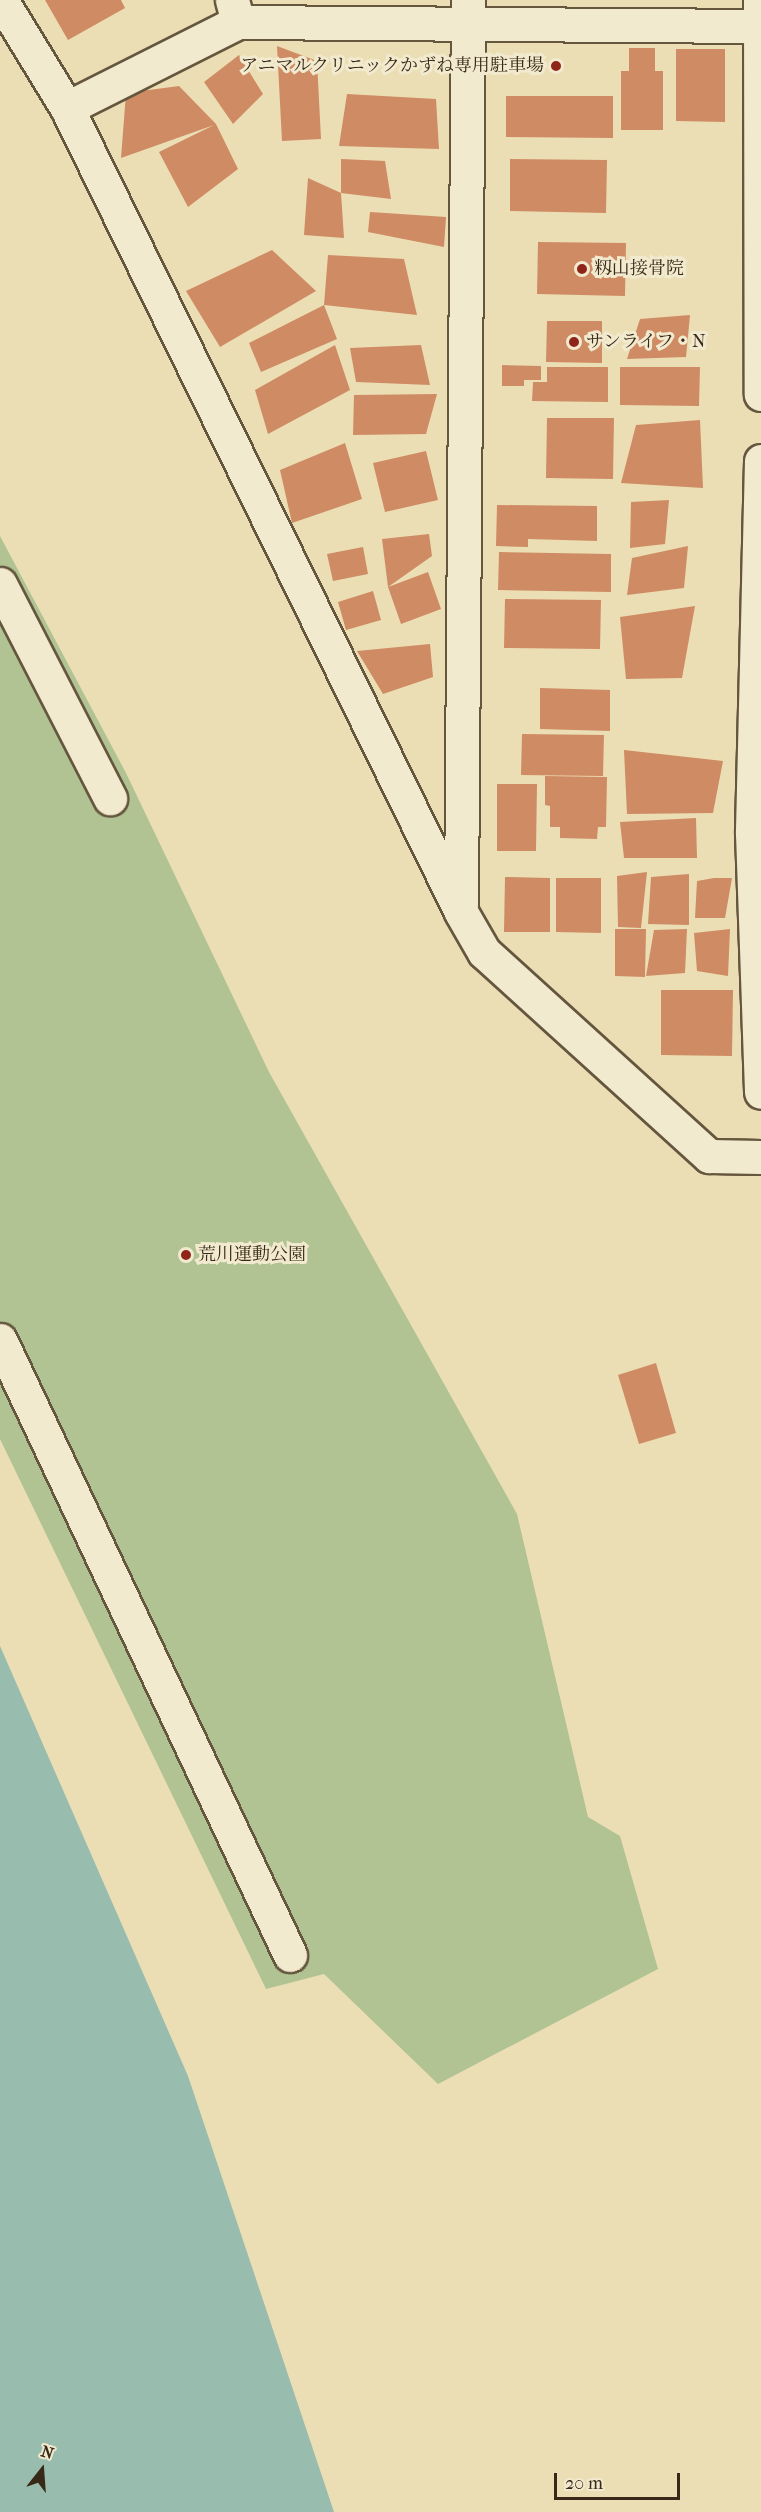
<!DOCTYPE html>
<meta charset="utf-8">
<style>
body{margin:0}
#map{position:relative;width:761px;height:2512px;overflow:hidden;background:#ebdeb5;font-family:"IM FELL French Canon","Noto Serif JP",serif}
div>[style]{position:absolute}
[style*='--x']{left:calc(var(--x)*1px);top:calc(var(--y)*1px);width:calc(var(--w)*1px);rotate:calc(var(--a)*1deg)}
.green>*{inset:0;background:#b1c293}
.water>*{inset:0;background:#98bcad}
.building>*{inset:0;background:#cf8b63}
.roads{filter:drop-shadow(2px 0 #65563e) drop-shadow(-2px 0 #65563e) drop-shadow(0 2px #65563e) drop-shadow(0 -2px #65563e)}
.minor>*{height:33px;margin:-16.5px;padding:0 16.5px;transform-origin:16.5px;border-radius:16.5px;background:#f2eacf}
.dots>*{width:16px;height:16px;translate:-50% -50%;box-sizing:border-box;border:3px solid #f2eacf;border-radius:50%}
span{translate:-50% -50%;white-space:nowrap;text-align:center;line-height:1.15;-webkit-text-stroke:6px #f2eacf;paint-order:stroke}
.poi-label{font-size:18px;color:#382817}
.right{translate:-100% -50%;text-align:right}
.left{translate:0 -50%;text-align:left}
.north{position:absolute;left:12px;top:2440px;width:60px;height:60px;-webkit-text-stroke:4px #f2eacf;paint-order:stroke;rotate:17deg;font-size:16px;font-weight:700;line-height:24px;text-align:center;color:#382817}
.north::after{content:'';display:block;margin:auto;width:21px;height:27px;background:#382817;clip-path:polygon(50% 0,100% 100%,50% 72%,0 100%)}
.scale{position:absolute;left:554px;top:2473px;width:126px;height:27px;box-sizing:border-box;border:3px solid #382817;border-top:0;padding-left:8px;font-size:18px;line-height:21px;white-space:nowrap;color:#382817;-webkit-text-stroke:4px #f2eacf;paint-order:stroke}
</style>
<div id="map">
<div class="green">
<div style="clip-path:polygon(0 536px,126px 773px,269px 1072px,517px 1514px,588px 1817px,620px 1836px,658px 1969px,438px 2084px,324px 1974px,266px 1989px,0 1439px)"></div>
</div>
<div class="water">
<div style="clip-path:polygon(0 1646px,188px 2076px,334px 2512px,0 2512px)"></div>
</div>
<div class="building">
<div style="clip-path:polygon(45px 0,121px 0,125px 8px,68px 40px)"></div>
<div style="clip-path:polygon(277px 46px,317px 61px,321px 139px,282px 141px)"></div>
<div style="clip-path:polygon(629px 48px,655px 48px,655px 71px,663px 71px,663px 130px,621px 130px,621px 71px,629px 71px)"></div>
<div style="clip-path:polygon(676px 49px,725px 49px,725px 122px,676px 121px)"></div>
<div style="clip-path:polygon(239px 55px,263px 94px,233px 124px,204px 82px)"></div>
<div style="clip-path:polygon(179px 86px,216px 124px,238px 169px,188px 207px,159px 152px,214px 125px,121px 158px,126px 93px)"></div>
<div style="clip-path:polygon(347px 94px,436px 99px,439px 149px,339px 146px)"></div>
<div style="clip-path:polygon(506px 96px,613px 96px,613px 138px,506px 137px)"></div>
<div style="clip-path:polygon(341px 159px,385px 161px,391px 199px,341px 193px)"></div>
<div style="clip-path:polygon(510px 159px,607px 160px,606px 213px,510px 211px)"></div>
<div style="clip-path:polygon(308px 178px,341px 193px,344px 238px,304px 235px)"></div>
<div style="clip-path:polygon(370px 212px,446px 217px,444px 247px,368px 232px)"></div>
<div style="clip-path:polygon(538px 242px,626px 243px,625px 296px,537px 294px)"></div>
<div style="clip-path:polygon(272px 250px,316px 291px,220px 347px,186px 291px)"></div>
<div style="clip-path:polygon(328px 255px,404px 259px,417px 315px,324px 305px)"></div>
<div style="clip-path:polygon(324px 305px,337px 339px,261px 372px,249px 343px)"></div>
<div style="clip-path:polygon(690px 315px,686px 357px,627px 359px,640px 319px)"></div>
<div style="clip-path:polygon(547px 321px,602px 321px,602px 363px,546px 362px)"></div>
<div style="clip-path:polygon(335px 345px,350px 390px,268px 434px,255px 390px)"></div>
<div style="clip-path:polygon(421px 345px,430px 385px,356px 382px,350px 348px)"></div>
<div style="clip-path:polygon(502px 365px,541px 366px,541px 380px,524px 380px,524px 386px,502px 386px)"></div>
<div style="clip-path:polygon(547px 367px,608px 367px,608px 402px,532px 401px,533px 382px,547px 382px)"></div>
<div style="clip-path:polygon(620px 367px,700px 367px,699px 406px,620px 405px)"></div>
<div style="clip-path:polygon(437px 394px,426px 434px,353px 435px,354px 395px)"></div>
<div style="clip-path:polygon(547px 418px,614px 418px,613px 479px,546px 478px)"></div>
<div style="clip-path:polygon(700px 420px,703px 488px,621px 483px,636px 425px)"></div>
<div style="clip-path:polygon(345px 443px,362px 499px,292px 523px,280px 470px)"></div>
<div style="clip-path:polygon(426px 451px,438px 500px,385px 512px,373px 463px)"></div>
<div style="clip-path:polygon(669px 500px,665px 544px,630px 548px,631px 502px)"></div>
<div style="clip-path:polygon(497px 505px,597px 506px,597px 541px,528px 539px,528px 547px,496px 546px)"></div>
<div style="clip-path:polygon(429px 534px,432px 556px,388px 587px,428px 572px,441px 609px,401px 624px,388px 587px,382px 539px)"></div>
<div style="clip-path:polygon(688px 546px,684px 588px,627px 595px,632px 558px)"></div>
<div style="clip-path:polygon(363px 547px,368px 574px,333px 581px,327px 554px)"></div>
<div style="clip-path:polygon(499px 552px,611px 554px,611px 592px,498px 590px)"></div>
<div style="clip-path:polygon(373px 591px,381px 620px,346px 630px,338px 602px)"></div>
<div style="clip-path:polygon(505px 599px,601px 600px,600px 649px,504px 648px)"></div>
<div style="clip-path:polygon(695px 606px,682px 678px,626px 679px,620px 617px)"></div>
<div style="clip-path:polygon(430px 644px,433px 677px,383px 694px,357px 651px)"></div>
<div style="clip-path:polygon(540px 688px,610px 690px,610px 731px,540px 729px)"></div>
<div style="clip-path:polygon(522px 734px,604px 735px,603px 776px,521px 775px)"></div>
<div style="clip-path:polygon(624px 750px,723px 761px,713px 813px,627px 814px)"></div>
<div style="clip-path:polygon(545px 776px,607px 777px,606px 827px,598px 827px,597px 839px,560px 838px,560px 827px,550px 827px,550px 806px,545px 805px)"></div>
<div style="clip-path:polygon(497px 784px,537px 784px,536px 851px,497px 851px)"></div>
<div style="clip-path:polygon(696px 818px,697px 858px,624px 858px,620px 822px)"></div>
<div style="clip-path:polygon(647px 872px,641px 928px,618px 927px,617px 876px)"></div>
<div style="clip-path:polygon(689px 874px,689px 925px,648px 924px,651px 877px)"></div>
<div style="clip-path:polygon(505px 877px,550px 878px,550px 932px,504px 932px)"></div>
<div style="clip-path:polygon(556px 878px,601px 878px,601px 933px,556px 932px)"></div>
<div style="clip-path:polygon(714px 878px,732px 878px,725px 918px,695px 918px,697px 881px)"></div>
<div style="clip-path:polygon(615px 929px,646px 929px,645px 977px,615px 976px)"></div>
<div style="clip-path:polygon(687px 929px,685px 973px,646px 976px,654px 930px)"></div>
<div style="clip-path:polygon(730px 929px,728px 976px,697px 971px,694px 933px)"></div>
<div style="clip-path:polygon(661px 990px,733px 990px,732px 1056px,661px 1055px)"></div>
<div style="clip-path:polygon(656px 1363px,676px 1433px,639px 1444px,618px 1375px)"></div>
</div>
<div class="roads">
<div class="minor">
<div style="--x:1;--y:0;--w:127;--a:58.6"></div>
<div style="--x:67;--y:108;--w:895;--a:63.89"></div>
<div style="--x:461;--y:912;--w:46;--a:60.1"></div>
<div style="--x:484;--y:952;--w:304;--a:42.2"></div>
<div style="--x:709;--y:1156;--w:52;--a:1.1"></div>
<div style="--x:232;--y:0;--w:23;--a:75"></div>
<div style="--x:238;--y:22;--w:523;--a:0.44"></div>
<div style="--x:760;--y:0;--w:394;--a:89.9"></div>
<div style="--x:67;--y:108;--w:191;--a:-26.7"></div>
<div style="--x:761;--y:461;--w:372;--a:91.4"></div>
<div style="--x:752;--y:833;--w:259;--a:88"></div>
<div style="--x:0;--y:584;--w:241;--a:62.8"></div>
<div style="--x:461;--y:904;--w:904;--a:-89.56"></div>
<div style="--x:0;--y:1340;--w:680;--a:64.75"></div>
</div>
</div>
<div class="dots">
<div style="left:556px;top:66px;background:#8f2418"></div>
<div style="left:582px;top:269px;background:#8f2418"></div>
<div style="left:574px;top:342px;background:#8f2418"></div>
<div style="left:186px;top:1255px;background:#8f2418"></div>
</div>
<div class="poi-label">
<span class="right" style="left:544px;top:66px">アニマルクリニックかずね専用駐車場</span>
<span class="left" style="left:594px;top:269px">籾山接骨院</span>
<span class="left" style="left:586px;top:342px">サンライフ・N</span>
<span class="left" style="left:198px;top:1255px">荒川運動公園</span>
</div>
<div class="north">N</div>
<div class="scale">20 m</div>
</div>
